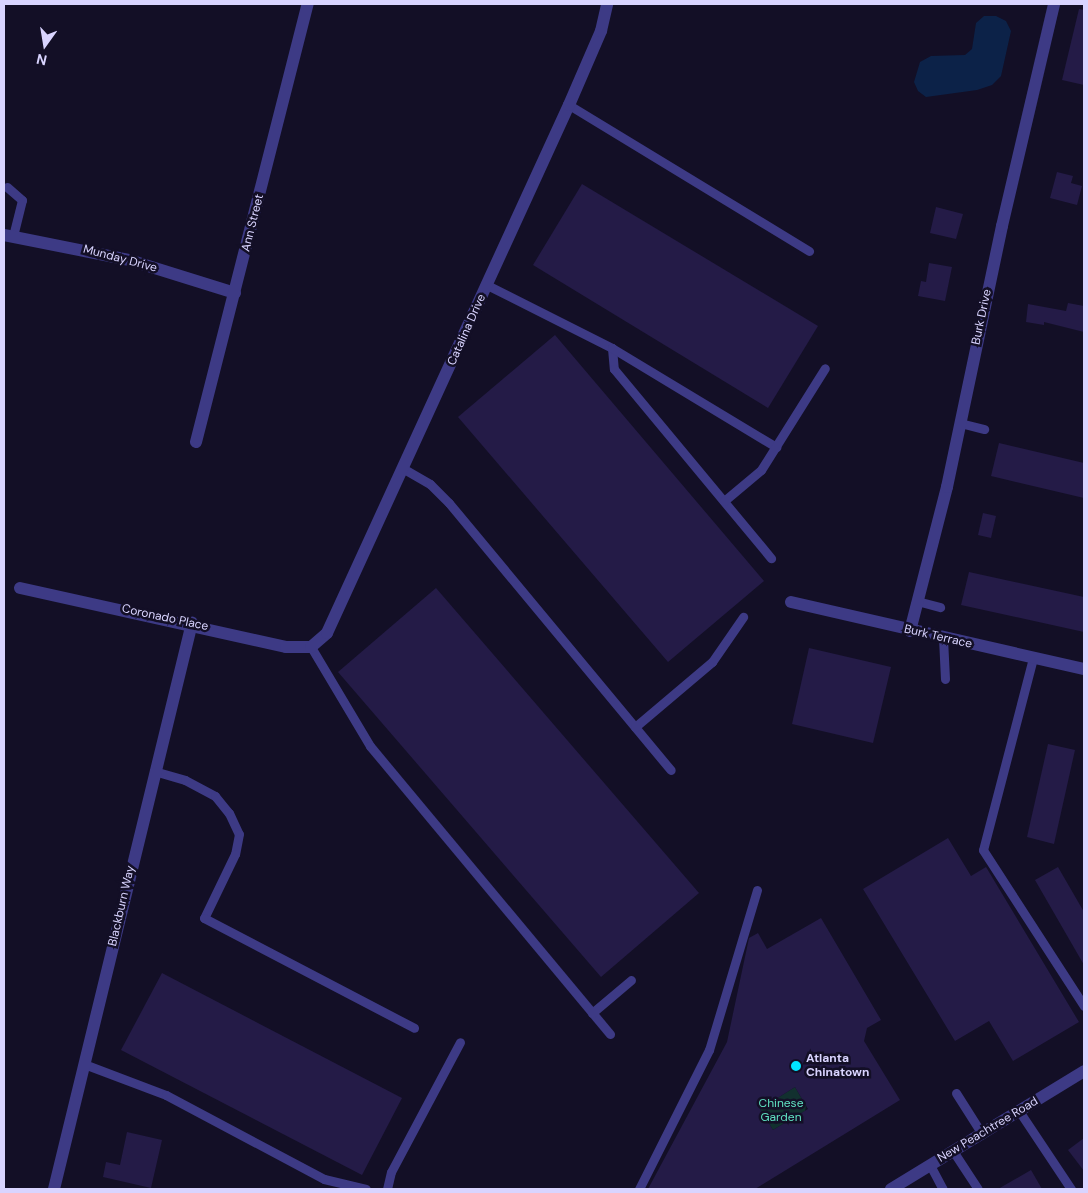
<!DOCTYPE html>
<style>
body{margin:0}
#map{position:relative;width:1088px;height:1193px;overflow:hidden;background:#130f26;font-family:"DM Sans",sans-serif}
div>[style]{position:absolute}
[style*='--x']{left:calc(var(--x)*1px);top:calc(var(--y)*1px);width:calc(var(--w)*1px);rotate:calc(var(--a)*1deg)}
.green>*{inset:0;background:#12302f}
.water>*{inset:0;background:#0c2248}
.building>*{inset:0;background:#241b47}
.service>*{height:9px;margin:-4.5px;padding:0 4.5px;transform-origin:4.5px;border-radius:4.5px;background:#3d3a85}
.minor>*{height:12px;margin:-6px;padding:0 6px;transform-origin:6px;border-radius:6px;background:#3d3a85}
.tertiary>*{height:12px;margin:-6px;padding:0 6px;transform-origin:6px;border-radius:6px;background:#3d3a85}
.dots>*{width:14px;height:14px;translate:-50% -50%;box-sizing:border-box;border:2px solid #130f26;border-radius:50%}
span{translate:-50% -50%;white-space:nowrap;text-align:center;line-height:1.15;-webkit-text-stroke:5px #130f26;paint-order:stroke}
.street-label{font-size:12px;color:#d9d4ff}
.poi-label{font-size:12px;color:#d9d4ff;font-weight:700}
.left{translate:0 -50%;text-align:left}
.park-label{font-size:12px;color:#5fe0c0}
.frame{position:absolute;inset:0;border:5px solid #d9d4ff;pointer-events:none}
.north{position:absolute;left:20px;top:20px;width:50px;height:50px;-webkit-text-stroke:4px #130f26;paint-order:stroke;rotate:193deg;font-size:14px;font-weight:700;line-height:20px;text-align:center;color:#d9d4ff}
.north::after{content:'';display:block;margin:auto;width:18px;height:22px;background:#d9d4ff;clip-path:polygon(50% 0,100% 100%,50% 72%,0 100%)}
</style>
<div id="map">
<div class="green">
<div style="clip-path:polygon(795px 1087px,806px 1106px,805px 1111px,773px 1130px,760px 1109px)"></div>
</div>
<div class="water">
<div style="clip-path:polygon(984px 16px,996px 16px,1006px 21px,1011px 31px,1001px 76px,992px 85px,977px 90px,926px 97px,918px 91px,914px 82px,920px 62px,931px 56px,965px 55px,972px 49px,976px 23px)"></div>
</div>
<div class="building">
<div style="clip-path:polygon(1079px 9px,1084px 10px,1084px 85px,1062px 80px)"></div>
<div style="clip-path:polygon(1057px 172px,1073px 176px,1071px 183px,1082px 186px,1077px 205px,1050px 198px)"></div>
<div style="clip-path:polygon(582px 184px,818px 326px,768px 408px,533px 265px)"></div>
<div style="clip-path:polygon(936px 207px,963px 214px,956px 239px,930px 233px)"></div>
<div style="clip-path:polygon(929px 263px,952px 267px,945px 301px,918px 296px,921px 281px,926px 282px)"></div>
<div style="clip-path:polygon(1068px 303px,1084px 306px,1084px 332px,1044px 322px,1044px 325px,1026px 322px,1028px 304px,1066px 311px)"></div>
<div style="clip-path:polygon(555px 335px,764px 581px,668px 662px,458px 417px)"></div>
<div style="clip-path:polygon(999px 443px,1084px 463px,1084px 498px,991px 476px)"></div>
<div style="clip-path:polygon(983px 513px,996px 516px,991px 538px,978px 535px)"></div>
<div style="clip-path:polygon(969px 572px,1084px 597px,1084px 632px,961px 605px)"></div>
<div style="clip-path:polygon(436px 588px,699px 893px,601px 977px,338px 672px)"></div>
<div style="clip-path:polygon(809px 648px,891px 667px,873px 743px,792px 724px)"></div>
<div style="clip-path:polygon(1048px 744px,1075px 750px,1054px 844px,1027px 837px)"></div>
<div style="clip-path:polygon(948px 838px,971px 876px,986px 867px,1079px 1022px,1013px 1061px,989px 1021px,955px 1041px,863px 889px)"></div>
<div style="clip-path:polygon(1058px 867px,1084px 912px,1084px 965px,1035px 880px)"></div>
<div style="clip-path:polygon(evenodd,821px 918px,881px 1020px,867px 1028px,864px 1041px,900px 1100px,755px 1189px,648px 1189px,727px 1042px,749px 938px,758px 933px,767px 949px,821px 918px,795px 1087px,808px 1109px,773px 1130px,760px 1109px,795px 1087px)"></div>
<div style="clip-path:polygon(162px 973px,402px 1098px,362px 1175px,121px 1050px)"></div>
<div style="clip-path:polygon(127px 1132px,162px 1140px,151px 1188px,103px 1177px,106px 1162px,120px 1165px)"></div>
<div style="clip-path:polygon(1084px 1138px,1084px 1171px,1068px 1150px)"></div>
<div style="clip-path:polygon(1031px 1170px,1042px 1189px,998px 1189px)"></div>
</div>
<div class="service">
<div style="--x:569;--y:105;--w:281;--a:31.3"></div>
<div style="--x:7;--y:187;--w:20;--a:41"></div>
<div style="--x:22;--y:200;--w:37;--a:104"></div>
<div style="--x:487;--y:285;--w:140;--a:26.7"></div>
<div style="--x:612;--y:348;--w:21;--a:85"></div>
<div style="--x:614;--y:369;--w:246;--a:50.3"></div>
<div style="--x:612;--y:348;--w:192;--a:31.1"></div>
<div style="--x:960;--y:423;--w:25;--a:14"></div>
<div style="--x:404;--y:469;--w:30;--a:30"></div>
<div style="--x:430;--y:484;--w:27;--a:45"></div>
<div style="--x:449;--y:503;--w:347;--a:50.3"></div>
<div style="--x:724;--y:501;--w:48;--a:-40"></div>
<div style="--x:761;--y:470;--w:120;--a:-57.9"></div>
<div style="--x:917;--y:601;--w:24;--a:15"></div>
<div style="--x:943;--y:638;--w:41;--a:87.2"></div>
<div style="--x:311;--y:647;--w:115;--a:59.2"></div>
<div style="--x:370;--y:746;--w:375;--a:50.2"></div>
<div style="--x:1033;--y:658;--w:198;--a:104.6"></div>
<div style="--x:983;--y:850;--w:186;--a:57.1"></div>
<div style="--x:635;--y:727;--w:101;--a:-40.2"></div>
<div style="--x:712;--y:662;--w:55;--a:-55.4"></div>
<div style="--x:154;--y:771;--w:32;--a:16"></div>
<div style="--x:185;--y:780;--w:34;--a:28"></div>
<div style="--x:215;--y:796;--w:22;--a:51"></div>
<div style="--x:229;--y:813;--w:23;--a:65"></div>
<div style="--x:239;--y:834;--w:20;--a:101"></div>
<div style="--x:235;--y:854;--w:71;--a:115.8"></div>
<div style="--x:204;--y:918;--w:237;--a:27.6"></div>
<div style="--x:592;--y:1013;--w:51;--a:-40.2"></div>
<div style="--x:84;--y:1064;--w:88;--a:20.7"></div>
<div style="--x:166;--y:1095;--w:179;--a:28"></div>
<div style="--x:324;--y:1179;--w:43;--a:13.4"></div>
<div style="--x:956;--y:1093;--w:49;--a:57.6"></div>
<div style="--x:1019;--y:1111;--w:94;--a:56.3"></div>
<div style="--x:953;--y:1151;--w:45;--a:56.7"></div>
<div style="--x:930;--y:1165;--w:27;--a:62"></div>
<div style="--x:387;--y:1189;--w:17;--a:-77"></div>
<div style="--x:391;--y:1172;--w:147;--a:-62"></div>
<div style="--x:639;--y:1189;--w:156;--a:-63.3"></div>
<div style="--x:709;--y:1050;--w:167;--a:-73.3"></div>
</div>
<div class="minor">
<div style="--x:4;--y:235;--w:127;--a:11.3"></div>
<div style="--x:129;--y:260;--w:111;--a:17.3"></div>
<div style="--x:196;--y:442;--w:452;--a:-75.7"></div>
<div style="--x:20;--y:588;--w:272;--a:12.5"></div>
<div style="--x:286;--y:647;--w:25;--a:0"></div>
<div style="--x:311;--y:647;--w:21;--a:-41"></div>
<div style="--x:327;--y:633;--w:581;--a:-65.38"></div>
<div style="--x:569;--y:105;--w:81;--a:-66.6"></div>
<div style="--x:601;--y:31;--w:28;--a:-77"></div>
<div style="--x:791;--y:602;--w:301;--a:12.9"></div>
<div style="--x:910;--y:631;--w:149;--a:-75.6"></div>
<div style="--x:947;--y:487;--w:267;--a:-78.1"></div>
<div style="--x:1002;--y:226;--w:228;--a:-76.8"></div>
<div style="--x:54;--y:1189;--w:583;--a:-76.3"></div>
</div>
<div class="tertiary">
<div style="--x:891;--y:1189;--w:226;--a:-31.4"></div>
</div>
<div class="dots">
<div style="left:796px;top:1066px;background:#00e5ff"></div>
</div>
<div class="street-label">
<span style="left:253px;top:223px;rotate:-76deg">Ann Street</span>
<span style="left:120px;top:259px;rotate:15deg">Munday Drive</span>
<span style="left:982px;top:317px;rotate:-78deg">Burk Drive</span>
<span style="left:467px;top:330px;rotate:-66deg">Catalina Drive</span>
<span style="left:165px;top:618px;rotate:12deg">Coronado Place</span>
<span style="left:938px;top:637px;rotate:13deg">Burk Terrace</span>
<span style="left:122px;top:906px;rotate:-77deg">Blackburn Way</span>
<span style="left:988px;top:1130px;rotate:-31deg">New Peachtree Road</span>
</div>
<div class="poi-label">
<span class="left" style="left:806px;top:1066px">Atlanta<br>Chinatown</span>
</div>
<div class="park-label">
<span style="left:781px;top:1111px">Chinese<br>Garden</span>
</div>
<div class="frame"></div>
<div class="north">N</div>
</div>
